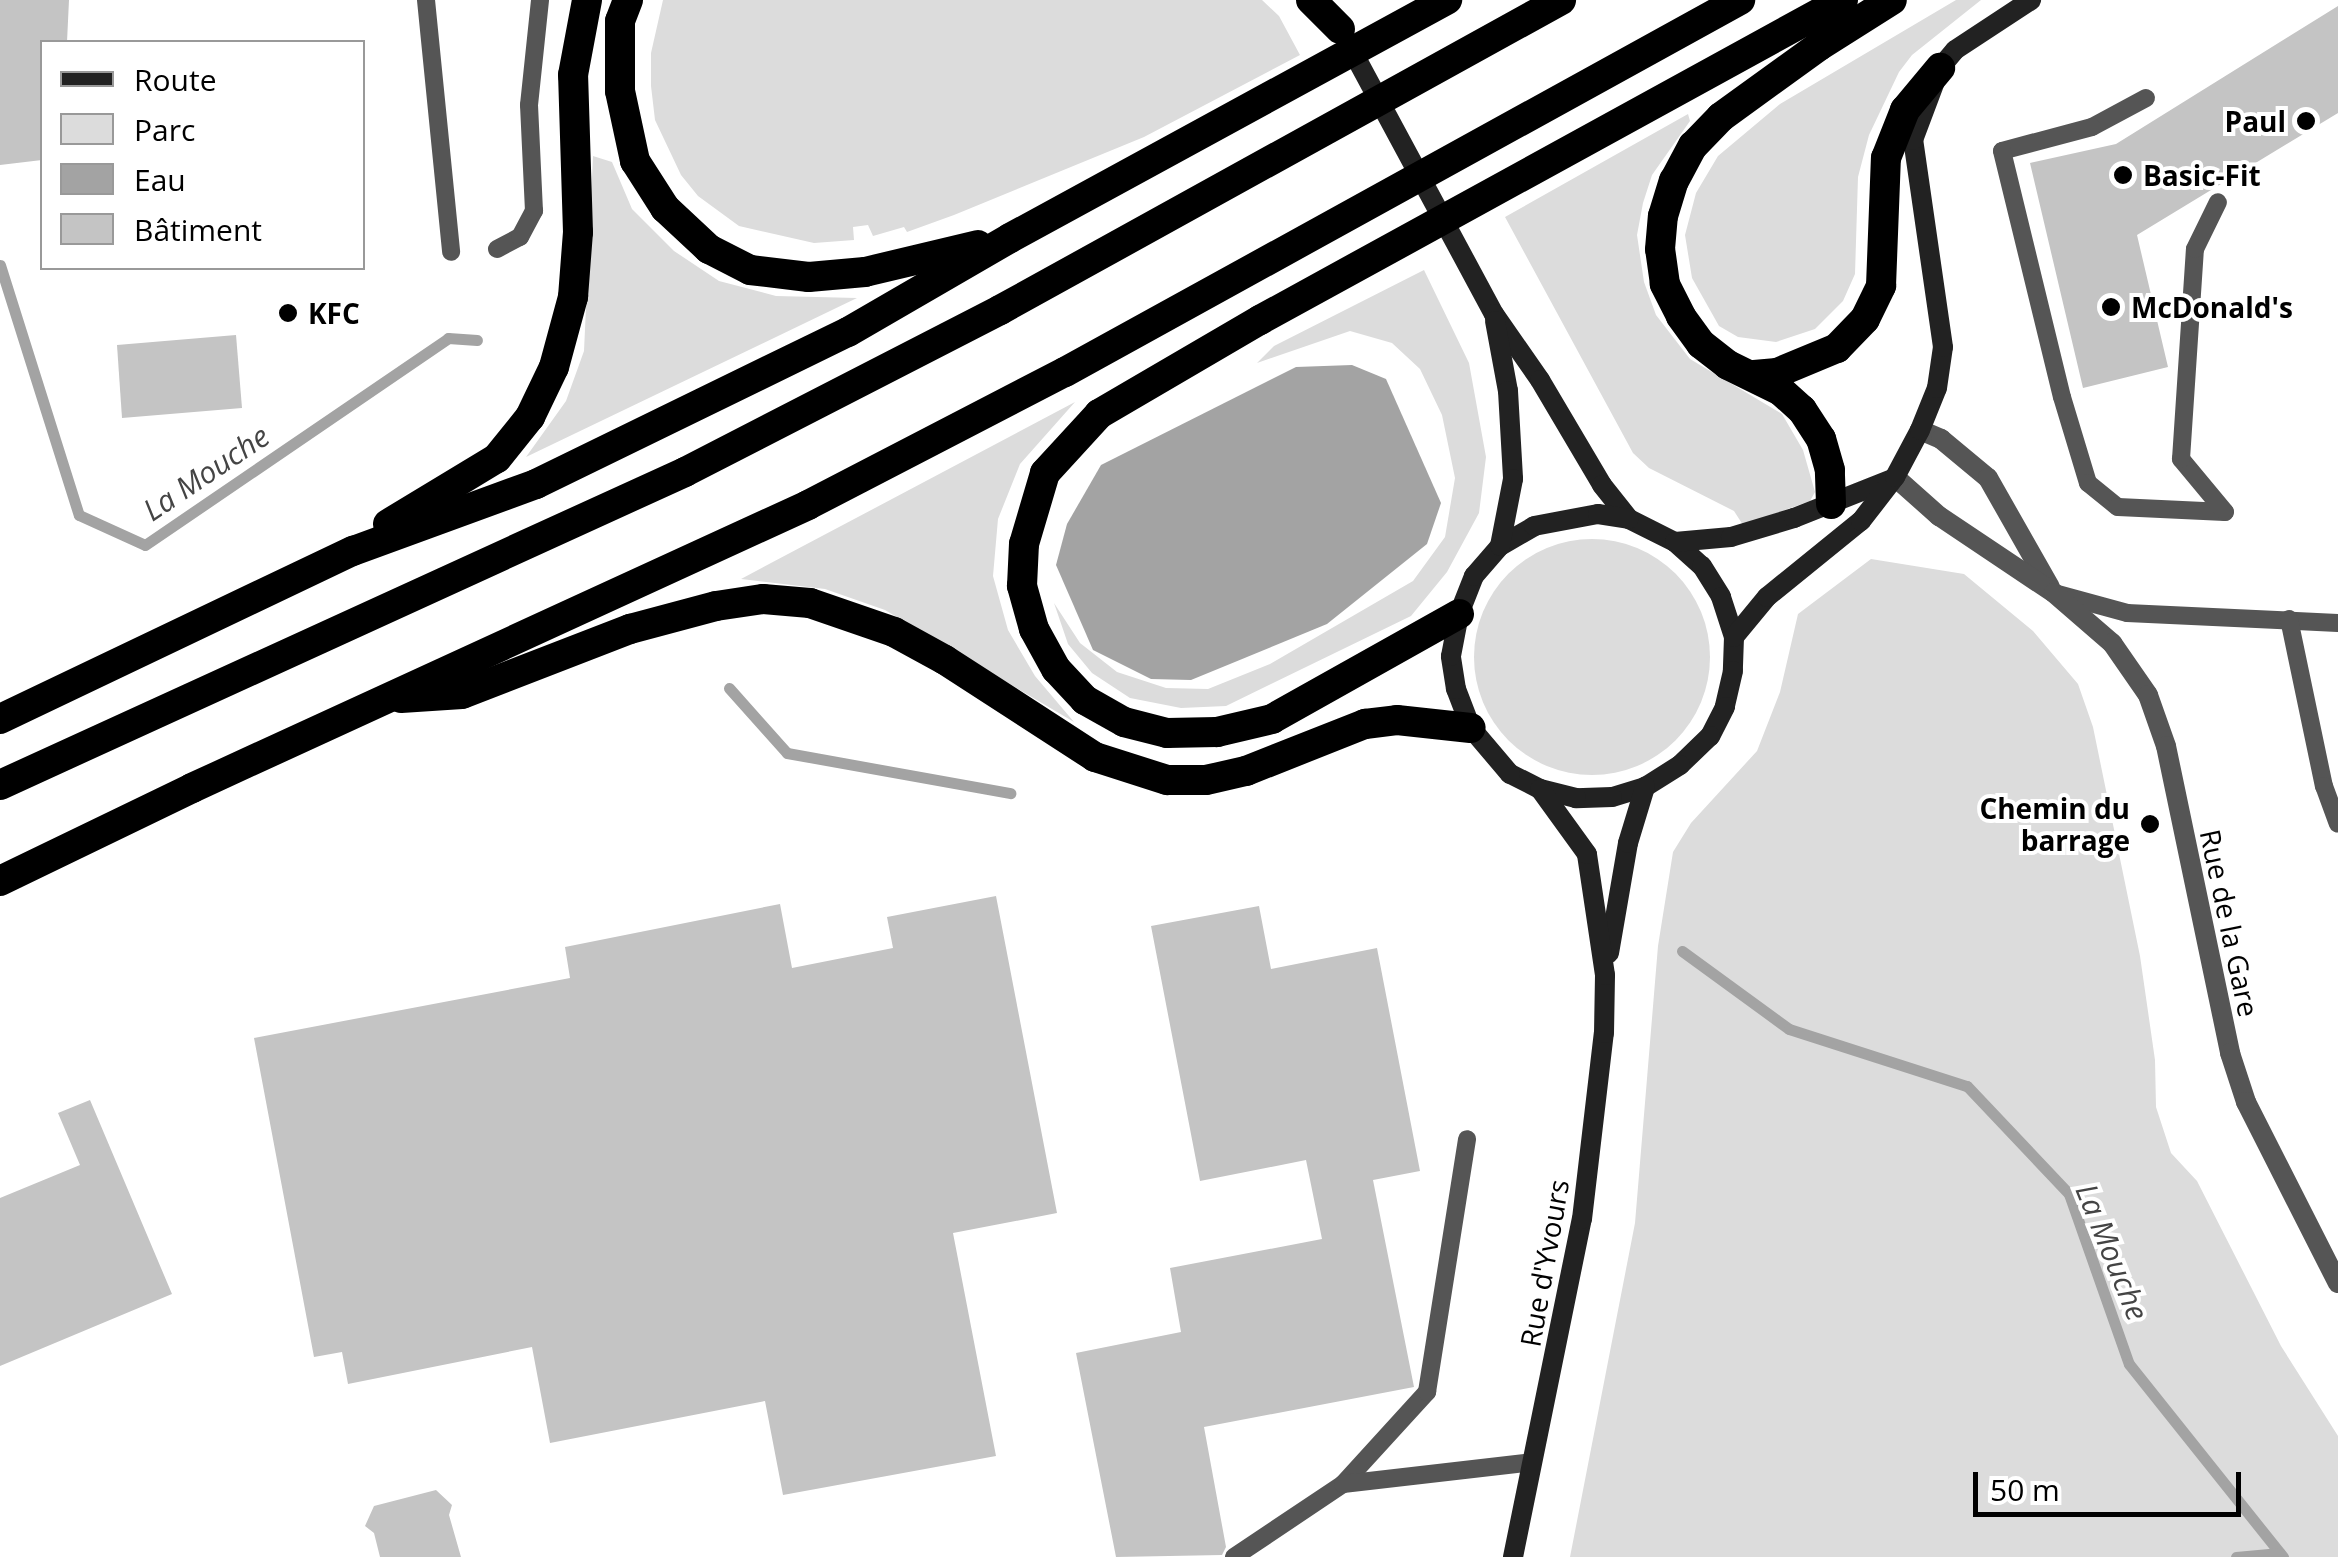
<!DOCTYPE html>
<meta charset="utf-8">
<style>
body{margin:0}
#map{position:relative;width:2338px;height:1557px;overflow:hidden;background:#fff;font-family:"Open Sans",sans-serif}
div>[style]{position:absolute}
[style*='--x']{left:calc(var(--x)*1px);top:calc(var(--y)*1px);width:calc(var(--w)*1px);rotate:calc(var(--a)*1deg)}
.green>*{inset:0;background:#dcdcdc}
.round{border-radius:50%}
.water>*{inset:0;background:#a3a3a3}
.stream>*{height:11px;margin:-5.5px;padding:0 5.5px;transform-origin:5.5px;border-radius:5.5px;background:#a3a3a3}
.building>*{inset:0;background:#c4c4c4}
.lane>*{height:18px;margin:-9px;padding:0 9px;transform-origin:9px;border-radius:9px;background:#555}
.street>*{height:20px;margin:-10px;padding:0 10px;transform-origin:10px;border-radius:10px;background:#555}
.secondary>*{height:20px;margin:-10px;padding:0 10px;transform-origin:10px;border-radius:10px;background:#222}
.highway>*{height:30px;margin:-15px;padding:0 15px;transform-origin:15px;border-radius:15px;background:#000}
.dots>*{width:28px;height:28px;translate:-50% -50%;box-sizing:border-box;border:5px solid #fff;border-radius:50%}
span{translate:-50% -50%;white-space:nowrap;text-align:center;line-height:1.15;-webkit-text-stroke:8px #fff;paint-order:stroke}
.poi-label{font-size:28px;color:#000;font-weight:700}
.right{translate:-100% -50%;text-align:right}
.left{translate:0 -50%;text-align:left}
.street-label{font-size:28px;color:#000}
.water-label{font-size:30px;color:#444;font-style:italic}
.legend{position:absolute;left:40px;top:40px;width:325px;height:230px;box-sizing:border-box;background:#fff;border:2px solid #999;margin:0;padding:12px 18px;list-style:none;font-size:30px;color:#000}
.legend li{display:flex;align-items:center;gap:20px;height:50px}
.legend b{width:50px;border:2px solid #999}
.scale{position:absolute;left:1973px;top:1472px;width:268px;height:45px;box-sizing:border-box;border:5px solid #000;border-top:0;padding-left:12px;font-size:30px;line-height:35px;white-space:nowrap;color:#000;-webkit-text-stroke:8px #fff;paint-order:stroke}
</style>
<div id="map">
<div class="green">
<div style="clip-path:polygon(663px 0,1262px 0,1279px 16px,1300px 55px,1144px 137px,954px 215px,907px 232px,904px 227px,873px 236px,868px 225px,853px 227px,854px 240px,814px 243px,739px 226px,698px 196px,681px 175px,655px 120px,651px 86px,651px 53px)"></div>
<div style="clip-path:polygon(1956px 0,1981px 0,1912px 55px,1899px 72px,1869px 135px,1858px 177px,1855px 274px,1843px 301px,1815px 329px,1776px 342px,1738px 337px,1719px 326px,1692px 278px,1685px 235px,1696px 193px,1718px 156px,1780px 104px)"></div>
<div style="clip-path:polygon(1688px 114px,1690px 121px,1652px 175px,1643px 203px,1637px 235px,1644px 282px,1656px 315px,1690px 359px,1782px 414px,1803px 450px,1815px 492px,1810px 501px,1743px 525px,1734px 511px,1649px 468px,1633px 453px,1505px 217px)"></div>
<div style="clip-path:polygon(593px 156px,612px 162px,632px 209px,674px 251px,719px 281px,776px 296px,857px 298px,526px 457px,566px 401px,584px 351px)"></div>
<div style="clip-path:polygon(1424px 270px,1469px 363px,1486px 457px,1479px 513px,1447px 572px,1411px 616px,1226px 706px,1181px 708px,1130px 698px,1092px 673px,1068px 644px,1054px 603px,1080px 643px,1117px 672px,1166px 688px,1208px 689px,1270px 664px,1413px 581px,1445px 537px,1455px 478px,1442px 415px,1420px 369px,1392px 343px,1350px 331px,1257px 363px,1274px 346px)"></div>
<div style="clip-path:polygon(1075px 402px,1020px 464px,998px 519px,993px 576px,1008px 630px,1035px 676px,1074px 722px,885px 610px,825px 589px,741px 579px)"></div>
<div class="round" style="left:1474px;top:539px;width:236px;height:236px"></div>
<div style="clip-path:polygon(1871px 559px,1964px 574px,2033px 631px,2078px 684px,2093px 727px,2140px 956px,2155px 1060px,2156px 1107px,2171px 1153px,2197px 1181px,2281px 1346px,2338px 1436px,2338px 1557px,1570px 1557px,1635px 1223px,1658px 946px,1673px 852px,1691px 823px,1757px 751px,1780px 692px,1798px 614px)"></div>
</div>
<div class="water">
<div style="clip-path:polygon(1352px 365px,1386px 379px,1441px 503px,1427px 544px,1327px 624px,1191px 680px,1151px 679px,1093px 650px,1056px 565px,1067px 524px,1101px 465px,1296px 367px)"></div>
</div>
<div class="stream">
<div style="--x:0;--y:265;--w:262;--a:72.5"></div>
<div style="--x:79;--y:515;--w:72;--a:24.4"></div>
<div style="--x:145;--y:545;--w:367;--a:-34.3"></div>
<div style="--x:448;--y:338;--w:29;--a:4"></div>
<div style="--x:729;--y:688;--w:87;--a:48.3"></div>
<div style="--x:787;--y:753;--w:227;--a:10.2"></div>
<div style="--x:1682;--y:951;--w:132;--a:36.1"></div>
<div style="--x:1789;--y:1029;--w:187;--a:17.8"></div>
<div style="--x:1967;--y:1086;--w:149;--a:46.6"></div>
<div style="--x:2069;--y:1194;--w:180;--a:70.6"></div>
<div style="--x:2129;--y:1364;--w:247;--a:51.4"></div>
<div style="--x:2236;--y:1557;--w:44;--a:-5.2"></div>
</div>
<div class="building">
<div style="clip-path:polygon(0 0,69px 0,67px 42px,42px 42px,42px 160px,0 165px)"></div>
<div style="clip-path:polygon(2338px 6px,2338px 113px,2137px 235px,2168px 367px,2083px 388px,2030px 163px,2116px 144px)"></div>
<div style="clip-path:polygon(236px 335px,242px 408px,122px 418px,117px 345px)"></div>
<div style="clip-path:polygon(996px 896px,1057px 1213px,953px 1233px,996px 1456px,783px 1495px,765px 1401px,550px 1443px,532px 1347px,348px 1384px,342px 1352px,314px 1357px,254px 1038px,570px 978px,565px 947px,780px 904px,792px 968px,893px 948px,887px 917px)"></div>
<div style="clip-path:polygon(1259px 906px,1271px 969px,1377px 948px,1420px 1171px,1373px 1180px,1414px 1387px,1204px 1427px,1226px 1547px,1222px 1555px,1116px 1557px,1076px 1353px,1181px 1332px,1170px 1268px,1322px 1239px,1306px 1160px,1200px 1181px,1151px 926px)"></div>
<div style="clip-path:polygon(90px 1100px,172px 1294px,0 1366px,0 1198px,80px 1165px,58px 1113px)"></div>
<div style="clip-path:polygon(436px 1490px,452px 1505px,449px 1515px,461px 1557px,380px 1557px,374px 1533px,365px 1526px,374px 1506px)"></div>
</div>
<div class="lane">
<div style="--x:426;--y:0;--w:253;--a:84.3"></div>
<div style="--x:2146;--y:98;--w:61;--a:151.8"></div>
<div style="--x:2092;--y:127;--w:93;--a:165.1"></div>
<div style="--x:2002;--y:151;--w:253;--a:76.3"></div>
<div style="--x:2062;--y:397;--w:90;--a:73.2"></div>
<div style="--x:2088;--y:483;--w:38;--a:39"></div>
<div style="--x:2118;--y:507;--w:107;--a:2.7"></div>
<div style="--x:2225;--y:512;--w:69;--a:-129.7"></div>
<div style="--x:2181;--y:459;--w:210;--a:-86.2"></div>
<div style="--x:2195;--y:249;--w:52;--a:-63.9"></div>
<div style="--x:497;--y:249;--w:26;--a:-28"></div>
<div style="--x:520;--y:237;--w:30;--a:-62"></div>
<div style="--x:534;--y:211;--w:106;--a:-92.7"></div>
<div style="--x:529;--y:105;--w:106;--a:-84"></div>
<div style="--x:2054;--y:593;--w:76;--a:15.3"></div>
<div style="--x:2127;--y:613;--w:211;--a:2.7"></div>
<div style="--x:2289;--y:619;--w:171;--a:78.2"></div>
<div style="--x:2324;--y:786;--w:40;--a:69.8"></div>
<div style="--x:1343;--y:1484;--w:125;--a:-47.6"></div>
<div style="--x:1427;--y:1392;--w:256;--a:-81"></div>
<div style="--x:1234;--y:1557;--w:131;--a:-33.8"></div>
<div style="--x:1343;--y:1484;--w:191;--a:-6.6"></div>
</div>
<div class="street">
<div style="--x:1920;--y:430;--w:23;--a:23"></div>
<div style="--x:1941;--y:439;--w:61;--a:39.7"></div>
<div style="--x:1988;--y:478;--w:125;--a:60.4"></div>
<div style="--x:1895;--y:477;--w:59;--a:41.6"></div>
<div style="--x:1939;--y:516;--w:138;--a:33.8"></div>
<div style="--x:2054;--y:593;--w:77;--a:40.8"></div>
<div style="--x:2112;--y:643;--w:63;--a:55.3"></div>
<div style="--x:2148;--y:695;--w:54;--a:70.6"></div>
<div style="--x:2166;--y:746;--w:314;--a:78.2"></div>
<div style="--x:2230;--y:1053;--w:52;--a:71.9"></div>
<div style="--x:2246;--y:1102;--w:203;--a:63.1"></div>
</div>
<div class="secondary">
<div style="--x:1348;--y:43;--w:308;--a:61.7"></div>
<div style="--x:1494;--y:314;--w:80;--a:55.1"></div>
<div style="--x:1540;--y:380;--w:122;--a:59.4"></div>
<div style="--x:1602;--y:485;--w:43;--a:51.5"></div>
<div style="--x:1629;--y:519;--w:51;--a:26.6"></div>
<div style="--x:1675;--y:542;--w:36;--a:42"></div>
<div style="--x:1702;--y:566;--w:36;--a:58"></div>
<div style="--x:1721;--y:597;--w:42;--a:72"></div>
<div style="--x:1734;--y:637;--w:34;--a:92"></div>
<div style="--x:1733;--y:671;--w:37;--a:103"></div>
<div style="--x:1725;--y:707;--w:33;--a:117"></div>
<div style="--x:1710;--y:736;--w:42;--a:136"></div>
<div style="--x:1680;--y:765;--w:41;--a:147.8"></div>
<div style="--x:1645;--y:787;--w:34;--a:163"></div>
<div style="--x:1612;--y:797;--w:36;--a:178"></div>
<div style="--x:1576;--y:798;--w:37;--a:-166"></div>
<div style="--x:1540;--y:789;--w:34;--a:-153"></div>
<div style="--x:1510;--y:774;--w:60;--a:-130.3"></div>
<div style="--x:1471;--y:728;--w:42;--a:-111"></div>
<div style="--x:1456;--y:689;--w:33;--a:-99"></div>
<div style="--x:1451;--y:656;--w:43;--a:-79.2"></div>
<div style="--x:1459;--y:614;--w:41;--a:-68.5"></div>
<div style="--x:1474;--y:576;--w:40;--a:-49"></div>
<div style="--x:1500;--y:546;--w:39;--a:-30"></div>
<div style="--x:1534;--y:526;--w:65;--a:-10.6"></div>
<div style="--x:1598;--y:514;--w:31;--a:9"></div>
<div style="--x:1495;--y:321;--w:71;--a:79.5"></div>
<div style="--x:1508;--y:391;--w:88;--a:86.7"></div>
<div style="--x:1513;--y:479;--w:68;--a:101"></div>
<div style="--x:1675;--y:542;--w:56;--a:-5.1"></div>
<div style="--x:1731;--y:537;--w:66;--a:-16.8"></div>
<div style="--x:1794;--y:518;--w:105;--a:-21.7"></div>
<div style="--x:1734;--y:637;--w:52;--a:-50.5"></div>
<div style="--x:1767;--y:597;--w:121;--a:-39"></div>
<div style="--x:1861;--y:521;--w:56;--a:-52.3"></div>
<div style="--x:1895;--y:477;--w:53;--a:-62"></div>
<div style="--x:1920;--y:430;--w:45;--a:-68"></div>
<div style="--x:1937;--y:388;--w:41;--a:-81.7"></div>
<div style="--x:1943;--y:347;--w:209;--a:-98.2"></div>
<div style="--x:1913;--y:140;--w:77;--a:-69.4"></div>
<div style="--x:1940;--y:68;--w:23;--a:-50"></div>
<div style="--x:1955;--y:50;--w:91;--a:-33.3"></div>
<div style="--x:1609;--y:953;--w:112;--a:-80.2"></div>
<div style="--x:1628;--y:843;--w:59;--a:-73.1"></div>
<div style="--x:1513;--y:1557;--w:345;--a:-78.5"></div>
<div style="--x:1582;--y:1219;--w:187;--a:-83.3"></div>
<div style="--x:1604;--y:1033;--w:58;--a:-89"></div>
<div style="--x:1605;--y:975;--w:122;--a:-98.5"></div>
<div style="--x:1587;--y:854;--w:80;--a:-125.9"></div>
</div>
<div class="highway">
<div style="--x:628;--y:0;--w:22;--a:111"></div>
<div style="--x:620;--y:21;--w:70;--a:90"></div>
<div style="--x:620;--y:91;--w:72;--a:77.9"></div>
<div style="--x:635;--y:161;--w:56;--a:57.4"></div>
<div style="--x:665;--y:208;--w:60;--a:43"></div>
<div style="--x:709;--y:249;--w:46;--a:27.1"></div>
<div style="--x:750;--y:270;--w:59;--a:6.8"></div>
<div style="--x:809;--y:277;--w:56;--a:-5.1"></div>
<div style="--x:865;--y:272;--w:116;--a:-13.4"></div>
<div style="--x:1311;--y:0;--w:41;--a:45"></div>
<div style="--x:1754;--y:375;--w:23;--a:-5"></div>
<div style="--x:1777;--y:373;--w:65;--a:-22.6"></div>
<div style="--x:1837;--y:348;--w:40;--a:-46"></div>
<div style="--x:1865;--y:319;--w:37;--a:-64"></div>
<div style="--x:1881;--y:286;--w:128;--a:-87.8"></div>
<div style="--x:1886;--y:158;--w:52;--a:-68.4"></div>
<div style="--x:1905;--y:110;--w:55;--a:-50.2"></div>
<div style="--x:1831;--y:504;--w:34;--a:-92"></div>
<div style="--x:1830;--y:470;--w:32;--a:-106"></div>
<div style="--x:1821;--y:439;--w:35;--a:-123"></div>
<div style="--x:1802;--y:410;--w:28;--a:-138"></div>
<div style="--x:1781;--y:391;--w:59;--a:-153.9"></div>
<div style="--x:1728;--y:365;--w:34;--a:-142"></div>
<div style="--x:1701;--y:344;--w:34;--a:-126"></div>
<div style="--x:1681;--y:316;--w:36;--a:-117"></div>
<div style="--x:1665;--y:284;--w:35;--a:-98"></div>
<div style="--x:1660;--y:249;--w:33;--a:-85"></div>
<div style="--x:1663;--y:216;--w:37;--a:-73"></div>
<div style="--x:1674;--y:181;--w:40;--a:-62"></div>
<div style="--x:1693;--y:146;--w:40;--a:-46"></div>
<div style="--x:1721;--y:117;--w:121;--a:-35.9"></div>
<div style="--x:1819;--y:46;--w:86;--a:-32.2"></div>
<div style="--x:388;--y:524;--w:127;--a:-31.2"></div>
<div style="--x:497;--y:458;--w:53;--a:-51.2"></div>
<div style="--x:530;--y:417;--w:55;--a:-64.4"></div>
<div style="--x:554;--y:367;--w:73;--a:-74.8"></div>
<div style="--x:573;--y:297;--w:65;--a:-85.6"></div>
<div style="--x:578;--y:232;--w:157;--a:-91.8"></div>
<div style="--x:573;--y:75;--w:76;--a:-79.4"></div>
<div style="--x:1459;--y:614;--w:214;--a:150.7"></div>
<div style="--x:1272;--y:719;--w:57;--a:166.7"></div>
<div style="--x:1217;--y:732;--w:50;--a:178.9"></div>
<div style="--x:1167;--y:733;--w:44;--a:-165.7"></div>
<div style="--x:1124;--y:722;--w:45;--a:-150.6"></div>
<div style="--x:1085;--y:700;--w:42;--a:-133.1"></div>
<div style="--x:1056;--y:669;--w:46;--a:-118.8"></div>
<div style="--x:1034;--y:629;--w:45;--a:-105.6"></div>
<div style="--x:1022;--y:586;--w:42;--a:-87.3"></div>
<div style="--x:1024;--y:544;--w:74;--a:-73.5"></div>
<div style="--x:1045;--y:473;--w:80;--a:-47.5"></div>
<div style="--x:1099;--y:414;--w:186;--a:-30.3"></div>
<div style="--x:1260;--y:320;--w:665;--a:-28.76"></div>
<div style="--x:401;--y:698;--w:61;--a:-3.8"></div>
<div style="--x:462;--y:694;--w:180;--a:-21.2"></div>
<div style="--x:630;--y:629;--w:89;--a:-15"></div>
<div style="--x:716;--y:606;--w:48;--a:-8.5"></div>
<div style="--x:763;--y:599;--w:47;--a:4.9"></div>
<div style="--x:810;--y:603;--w:89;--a:19"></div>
<div style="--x:894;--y:632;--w:58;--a:28.8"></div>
<div style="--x:945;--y:660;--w:179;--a:32.9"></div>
<div style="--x:1095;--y:757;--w:76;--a:17.7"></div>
<div style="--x:1167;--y:780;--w:39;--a:0"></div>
<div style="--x:1206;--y:780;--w:41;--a:-12.7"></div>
<div style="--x:1246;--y:771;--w:128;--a:-21.6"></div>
<div style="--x:1365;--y:724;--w:32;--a:-7"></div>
<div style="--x:1397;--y:720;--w:74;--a:6.2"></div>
<div style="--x:0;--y:719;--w:391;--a:-25.5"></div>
<div style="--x:353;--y:551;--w:195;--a:-20.1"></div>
<div style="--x:536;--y:484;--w:347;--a:-26"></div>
<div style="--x:848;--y:332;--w:187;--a:-30.1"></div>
<div style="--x:1010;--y:238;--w:498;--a:-28.6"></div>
<div style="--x:0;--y:785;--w:753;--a:-24.56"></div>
<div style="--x:685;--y:472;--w:354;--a:-27.2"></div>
<div style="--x:1000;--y:310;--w:641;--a:-28.92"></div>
<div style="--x:0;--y:881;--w:213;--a:-25.8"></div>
<div style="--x:192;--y:788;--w:678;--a:-24.67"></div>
<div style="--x:808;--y:505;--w:289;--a:-27.4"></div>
<div style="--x:1065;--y:372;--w:771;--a:-28.86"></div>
</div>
<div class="dots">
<div style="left:2306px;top:121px;background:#000"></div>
<div style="left:2123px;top:175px;background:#000"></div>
<div style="left:2111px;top:307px;background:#000"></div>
<div style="left:288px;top:313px;background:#000"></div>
<div style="left:2150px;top:824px;background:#000"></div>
</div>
<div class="poi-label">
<span class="right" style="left:2286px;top:121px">Paul</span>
<span class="left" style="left:2143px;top:175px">Basic-Fit</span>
<span class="left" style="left:2131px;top:307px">McDonald's</span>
<span class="left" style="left:308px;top:313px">KFC</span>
<span class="right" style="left:2130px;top:824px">Chemin du<br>barrage</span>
</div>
<div class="street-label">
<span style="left:2230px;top:923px;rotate:78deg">Rue de la Gare</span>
<span style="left:1544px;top:1263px;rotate:-80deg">Rue d'Yvours</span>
</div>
<div class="water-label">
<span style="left:206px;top:473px;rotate:-34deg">La Mouche</span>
<span style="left:2112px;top:1252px;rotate:68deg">La Mouche</span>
</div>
<ul class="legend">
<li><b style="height:12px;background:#222"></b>Route</li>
<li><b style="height:28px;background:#dcdcdc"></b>Parc</li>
<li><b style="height:28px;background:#a3a3a3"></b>Eau</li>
<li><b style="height:28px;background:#c4c4c4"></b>Bâtiment</li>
</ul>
<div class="scale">50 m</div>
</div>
